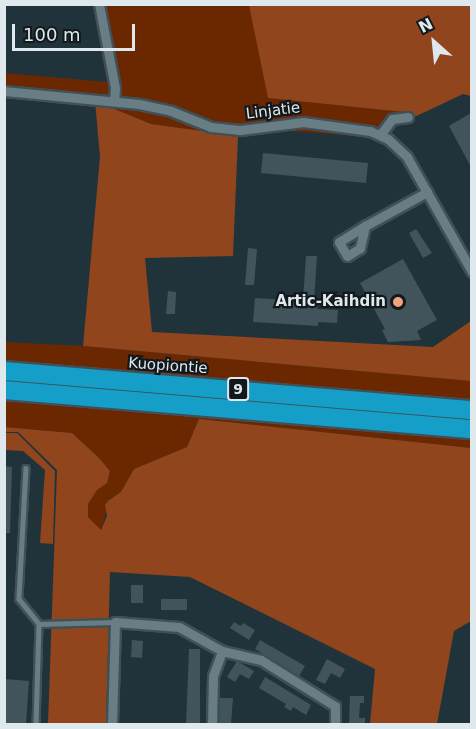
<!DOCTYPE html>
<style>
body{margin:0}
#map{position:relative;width:476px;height:729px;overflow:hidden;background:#21333a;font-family:"DejaVu Sans",sans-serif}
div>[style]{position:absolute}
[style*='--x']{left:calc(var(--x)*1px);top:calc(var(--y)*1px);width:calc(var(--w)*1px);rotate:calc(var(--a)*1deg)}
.green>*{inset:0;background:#6b2800}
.forest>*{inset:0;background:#91451d}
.building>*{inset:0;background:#41545c}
.roads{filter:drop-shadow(2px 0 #405056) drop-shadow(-2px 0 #405056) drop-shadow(0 2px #405056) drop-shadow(0 -2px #405056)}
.lane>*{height:4.5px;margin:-2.25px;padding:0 2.25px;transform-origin:2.25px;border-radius:2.25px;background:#697d85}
.street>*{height:9px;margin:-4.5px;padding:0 4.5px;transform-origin:4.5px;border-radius:4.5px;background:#697d85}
.highway>*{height:18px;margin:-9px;padding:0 9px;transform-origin:9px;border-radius:9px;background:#159ec8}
.dots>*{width:16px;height:16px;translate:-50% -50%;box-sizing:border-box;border:3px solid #12191d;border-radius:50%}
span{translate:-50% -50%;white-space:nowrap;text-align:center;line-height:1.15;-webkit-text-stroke:4.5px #12191d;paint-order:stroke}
.shield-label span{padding:2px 4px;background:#12191d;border:2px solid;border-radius:4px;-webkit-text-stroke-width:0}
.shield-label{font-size:14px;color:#dee8ed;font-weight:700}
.street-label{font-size:15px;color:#dee8ed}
.poi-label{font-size:15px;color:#dee8ed;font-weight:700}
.right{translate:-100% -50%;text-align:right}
.frame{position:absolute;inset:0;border:6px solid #dee8ed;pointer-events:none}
.north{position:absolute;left:404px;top:12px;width:60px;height:60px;-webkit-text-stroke:4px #12191d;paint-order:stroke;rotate:333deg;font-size:16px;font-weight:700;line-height:24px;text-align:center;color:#dee8ed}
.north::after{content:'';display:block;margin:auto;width:21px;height:27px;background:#dee8ed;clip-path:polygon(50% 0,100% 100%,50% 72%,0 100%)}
.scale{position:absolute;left:12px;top:24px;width:123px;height:27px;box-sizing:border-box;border:3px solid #dee8ed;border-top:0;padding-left:8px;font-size:18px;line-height:21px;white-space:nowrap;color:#dee8ed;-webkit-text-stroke:4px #12191d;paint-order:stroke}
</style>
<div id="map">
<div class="green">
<div style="clip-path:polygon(93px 5px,250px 5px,268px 98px,405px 112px,408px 120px,376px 137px,275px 130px,238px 136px,151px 124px,95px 101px,5px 93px,4px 73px,107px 82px)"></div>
<div style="clip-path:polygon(4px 342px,83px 346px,471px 381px,471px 448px,199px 419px,187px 447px,134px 469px,121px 492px,109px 499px,101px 531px,88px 517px,88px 504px,97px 490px,107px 483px,110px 472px,98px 457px,72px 433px,5px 427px)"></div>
</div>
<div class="forest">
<div style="clip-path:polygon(249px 5px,471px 5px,471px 96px,463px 94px,408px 120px,404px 112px,268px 98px)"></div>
<div style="clip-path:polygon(95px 101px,151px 124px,238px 136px,233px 256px,145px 258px,152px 332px,433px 347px,471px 321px,471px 381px,83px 346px,100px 157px)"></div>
<div style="clip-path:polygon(199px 419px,471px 448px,471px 621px,454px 631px,437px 724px,370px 724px,375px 669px,190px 577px,110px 572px,106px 724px,48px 724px,57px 470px,18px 432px,5px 432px,4px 427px,72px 433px,98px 457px,110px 471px,107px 483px,97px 490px,88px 504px,88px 517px,101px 530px,107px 516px,105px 505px,109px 500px,121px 492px,134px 469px,187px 447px)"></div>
<div style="clip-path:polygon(4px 433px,17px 433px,55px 471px,53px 544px,40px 543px,45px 470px,23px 451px,5px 450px)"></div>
</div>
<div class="building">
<div style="clip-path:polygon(471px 113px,471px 167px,449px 126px)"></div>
<div style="clip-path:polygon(263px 153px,368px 163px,366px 183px,261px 173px)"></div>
<div style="clip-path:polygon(416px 229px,432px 253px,423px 258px,409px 233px)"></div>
<div style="clip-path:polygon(248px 248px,257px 249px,254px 285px,245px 285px)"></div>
<div style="clip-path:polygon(306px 256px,317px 256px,314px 302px,318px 302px,317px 309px,338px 310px,337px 323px,318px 322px,318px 326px,253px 322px,255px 298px,303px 301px)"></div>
<div style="clip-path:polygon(403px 259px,437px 320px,417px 331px,421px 340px,388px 342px,382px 330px,385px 329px,360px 283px)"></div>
<div style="clip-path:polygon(168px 291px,176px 292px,175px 314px,166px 314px)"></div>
<div style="clip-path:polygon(4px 466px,12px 467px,10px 533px,4px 533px)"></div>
<div style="clip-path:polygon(131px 585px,143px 585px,143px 603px,131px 603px)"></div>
<div style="clip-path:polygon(161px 599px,187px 599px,187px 610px,161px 610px)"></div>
<div style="clip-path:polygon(234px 622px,241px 626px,243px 623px,255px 630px,249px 640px,230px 628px)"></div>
<div style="clip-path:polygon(132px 640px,143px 641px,142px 658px,131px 657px)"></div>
<div style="clip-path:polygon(260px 640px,305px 666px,299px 676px,255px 649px)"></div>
<div style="clip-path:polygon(189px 649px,200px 649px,200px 724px,186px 724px)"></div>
<div style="clip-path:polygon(327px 659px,345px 669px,340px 678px,331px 673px,325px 684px,316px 680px)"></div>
<div style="clip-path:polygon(237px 661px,254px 671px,249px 679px,240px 674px,235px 682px,227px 677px)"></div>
<div style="clip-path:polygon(265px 677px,311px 705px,306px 715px,293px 707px,291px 711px,284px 707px,286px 704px,259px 688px)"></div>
<div style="clip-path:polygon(4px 679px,29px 681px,26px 724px,4px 724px)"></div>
<div style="clip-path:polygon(350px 696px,364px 696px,364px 703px,360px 703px,359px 718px,365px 718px,365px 724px,349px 724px)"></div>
<div style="clip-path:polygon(220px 698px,233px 698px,231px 724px,219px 724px)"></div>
</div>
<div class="roads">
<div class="lane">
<div style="--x:26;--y:468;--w:131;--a:93.1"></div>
<div style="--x:19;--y:599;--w:32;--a:51"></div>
<div style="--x:39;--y:624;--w:100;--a:91.7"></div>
<div style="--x:39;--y:624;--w:76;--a:-1.5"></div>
</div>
<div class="street">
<div style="--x:99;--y:4;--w:86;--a:79.2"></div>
<div style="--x:115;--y:88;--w:13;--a:94"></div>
<div style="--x:4;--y:91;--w:136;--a:5.5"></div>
<div style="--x:139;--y:104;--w:33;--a:12"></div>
<div style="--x:171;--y:111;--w:43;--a:21.8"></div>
<div style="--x:211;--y:127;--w:29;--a:6"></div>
<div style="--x:240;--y:130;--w:64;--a:-7.2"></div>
<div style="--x:303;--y:122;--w:68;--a:7.7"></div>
<div style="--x:370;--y:131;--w:20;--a:24"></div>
<div style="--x:388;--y:139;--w:26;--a:43"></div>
<div style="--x:407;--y:157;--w:132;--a:60.5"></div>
<div style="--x:380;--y:135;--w:20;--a:-53"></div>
<div style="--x:392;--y:119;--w:16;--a:-7"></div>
<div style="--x:365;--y:226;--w:23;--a:103"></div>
<div style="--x:360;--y:248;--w:15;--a:148"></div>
<div style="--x:347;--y:256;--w:16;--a:-120"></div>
<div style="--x:339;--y:242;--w:31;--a:-32"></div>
<div style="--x:365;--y:226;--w:71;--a:-28.7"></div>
<div style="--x:112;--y:724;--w:102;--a:-88.3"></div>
<div style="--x:115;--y:622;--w:64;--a:4.5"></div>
<div style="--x:179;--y:627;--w:49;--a:29.2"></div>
<div style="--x:222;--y:651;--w:40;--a:13"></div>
<div style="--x:261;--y:660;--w:87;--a:31.9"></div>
<div style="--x:335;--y:706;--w:18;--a:90"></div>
<div style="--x:212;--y:724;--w:48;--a:-88.8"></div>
<div style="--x:213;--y:676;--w:27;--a:-70"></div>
</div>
<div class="highway">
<div style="--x:4;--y:371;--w:470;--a:4.8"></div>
<div style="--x:4;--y:390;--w:470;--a:4.8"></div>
</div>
</div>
<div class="dots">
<div style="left:398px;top:302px;background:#f1a17c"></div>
</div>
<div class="shield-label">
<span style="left:238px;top:389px">9</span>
</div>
<div class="street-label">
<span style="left:273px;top:111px;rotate:-7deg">Linjatie</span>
<span style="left:168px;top:366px;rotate:4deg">Kuopiontie</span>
</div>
<div class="poi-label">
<span class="right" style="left:386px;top:302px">Artic-Kaihdin</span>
</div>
<div class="frame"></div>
<div class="north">N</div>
<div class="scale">100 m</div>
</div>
